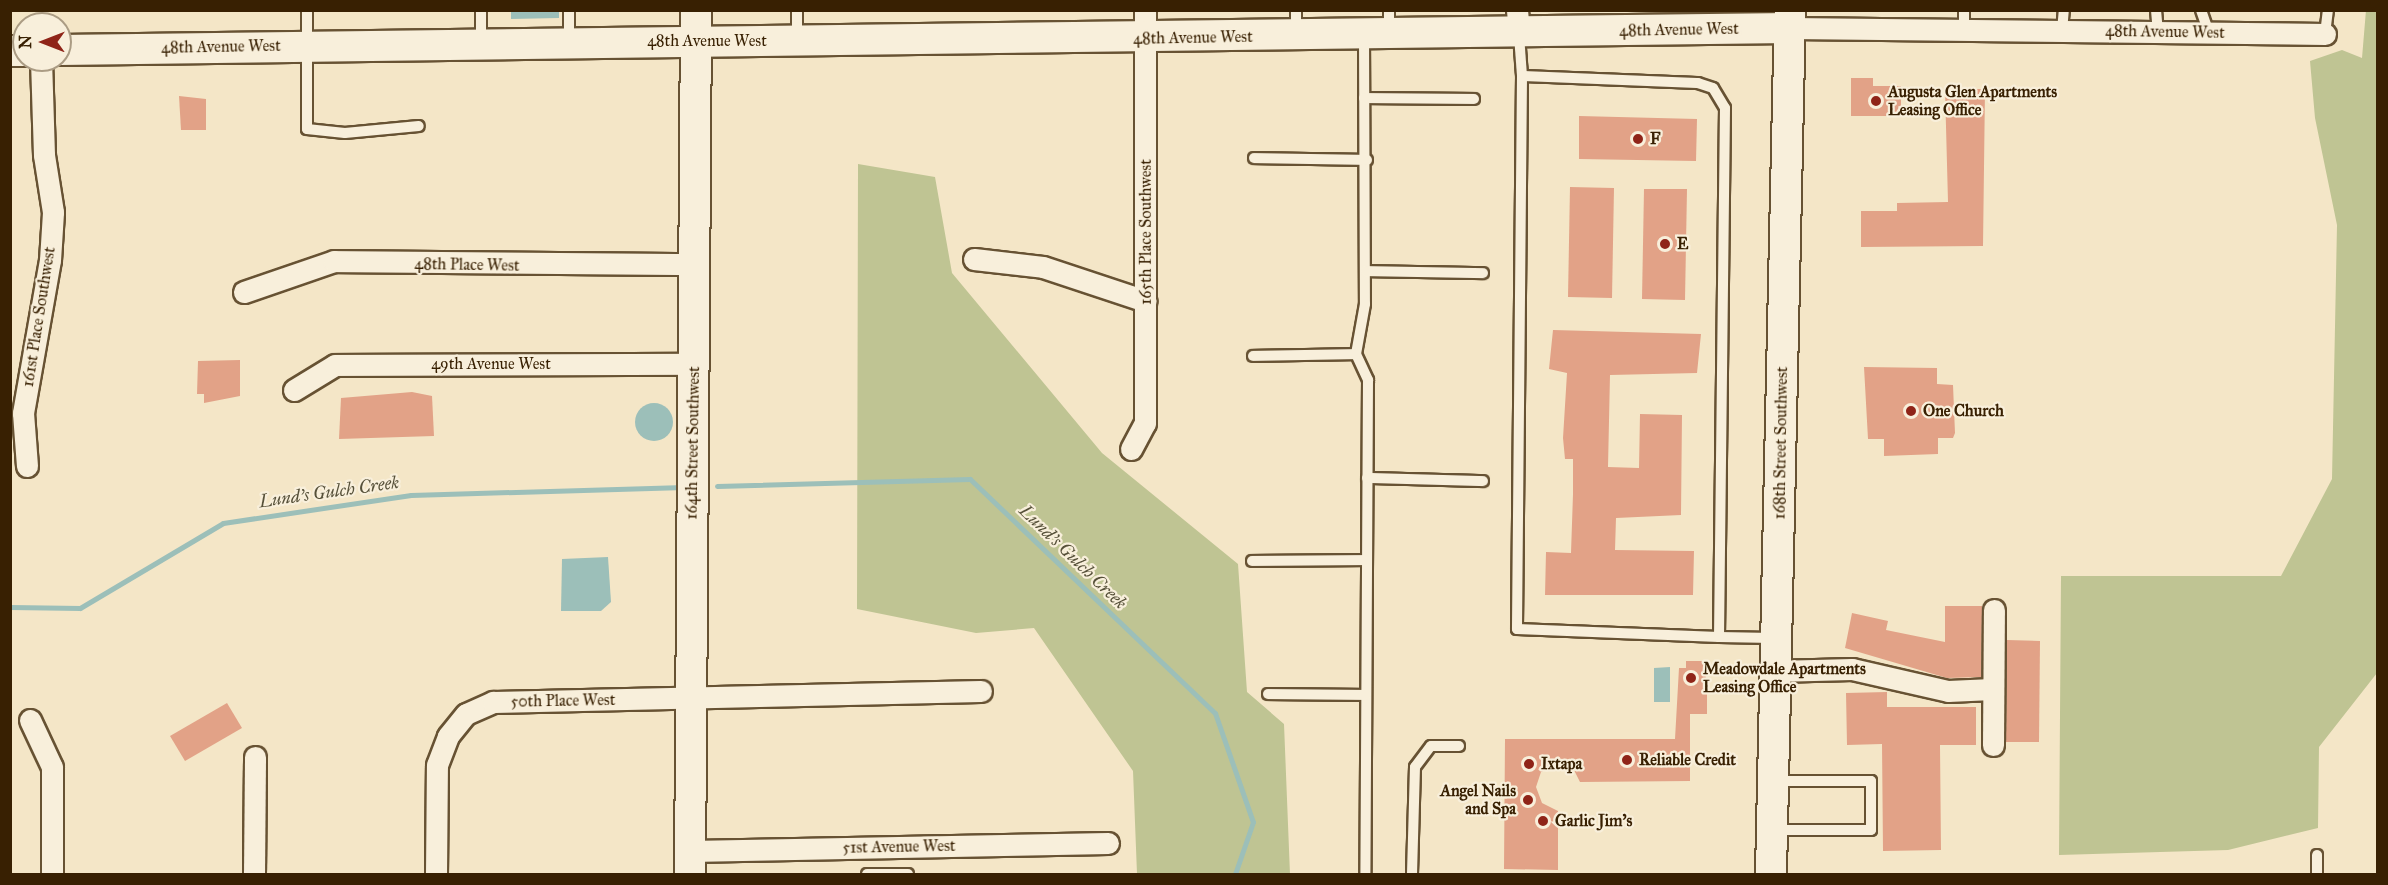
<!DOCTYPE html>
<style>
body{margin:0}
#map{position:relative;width:2388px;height:885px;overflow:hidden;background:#f4e6c7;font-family:"IM FELL Great Primer",serif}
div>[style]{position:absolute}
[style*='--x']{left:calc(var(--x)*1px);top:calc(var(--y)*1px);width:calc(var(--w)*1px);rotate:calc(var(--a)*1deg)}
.green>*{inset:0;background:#bfc493}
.water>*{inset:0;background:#9cbfb9}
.round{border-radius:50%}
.stream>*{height:5px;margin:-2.5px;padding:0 2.5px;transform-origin:2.5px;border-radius:2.5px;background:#9cbfb9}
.building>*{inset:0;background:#e2a287}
.roads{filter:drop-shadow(2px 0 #675233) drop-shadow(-2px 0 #675233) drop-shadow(0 2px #675233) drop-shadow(0 -2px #675233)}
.lane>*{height:10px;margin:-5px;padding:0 5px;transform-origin:5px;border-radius:5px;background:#f8efdb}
.street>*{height:21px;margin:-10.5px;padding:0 10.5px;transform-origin:10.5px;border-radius:10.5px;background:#f8efdb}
.secondary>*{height:30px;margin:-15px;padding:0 15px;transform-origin:15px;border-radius:15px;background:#f8efdb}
.dots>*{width:16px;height:16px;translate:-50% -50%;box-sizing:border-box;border:3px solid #f8efdb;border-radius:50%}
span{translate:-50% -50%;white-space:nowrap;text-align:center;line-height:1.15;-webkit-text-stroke:4.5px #f8efdb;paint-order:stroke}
.street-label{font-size:16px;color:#382002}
.poi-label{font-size:16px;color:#382002;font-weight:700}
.left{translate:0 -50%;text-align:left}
.right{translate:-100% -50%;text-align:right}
.water-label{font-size:18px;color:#565039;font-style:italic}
.frame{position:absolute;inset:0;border:12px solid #382002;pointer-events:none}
.north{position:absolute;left:12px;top:12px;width:60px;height:60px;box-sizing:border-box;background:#f8efdb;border:2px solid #ab9c84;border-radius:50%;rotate:270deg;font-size:16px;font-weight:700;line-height:24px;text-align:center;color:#382002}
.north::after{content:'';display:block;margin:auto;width:21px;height:27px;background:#8f2418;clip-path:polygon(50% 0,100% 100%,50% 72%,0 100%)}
</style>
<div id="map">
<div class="green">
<div style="clip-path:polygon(2366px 10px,2378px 11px,2377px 673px,2319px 747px,2318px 828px,2228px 850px,2059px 855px,2061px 576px,2281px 576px,2332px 479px,2337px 225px,2315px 118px,2310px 61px,2342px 50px,2362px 58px)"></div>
<div style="clip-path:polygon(858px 164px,935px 177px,952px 273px,1102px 453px,1238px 564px,1247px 692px,1284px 724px,1290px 874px,1137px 874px,1133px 771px,1034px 628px,976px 633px,857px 609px)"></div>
</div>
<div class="water">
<div style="clip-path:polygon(511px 11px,559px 11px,559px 18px,511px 19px)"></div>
<div class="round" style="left:635px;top:403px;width:38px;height:38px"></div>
<div style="clip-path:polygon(608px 557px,611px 602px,601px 611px,561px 611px,562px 559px)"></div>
<div style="clip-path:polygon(1670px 667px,1670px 702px,1654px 702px,1654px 668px)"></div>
</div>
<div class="stream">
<div style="--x:717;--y:486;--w:253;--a:-1.6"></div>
<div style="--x:970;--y:479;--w:339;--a:43.7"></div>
<div style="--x:1215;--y:713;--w:115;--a:70.8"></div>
<div style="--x:1253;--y:822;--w:55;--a:109.1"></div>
<div style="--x:10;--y:607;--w:70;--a:0.8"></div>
<div style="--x:80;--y:608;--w:166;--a:-30.7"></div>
<div style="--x:223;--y:523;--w:190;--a:-8.5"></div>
<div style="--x:411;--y:495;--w:265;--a:-1.7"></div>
</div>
<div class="building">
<div style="clip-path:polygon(1851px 78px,1873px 78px,1873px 86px,1901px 86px,1901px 116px,1851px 116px)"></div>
<div style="clip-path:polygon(1945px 89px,1985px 89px,1983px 246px,1861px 247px,1861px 211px,1897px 211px,1897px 203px,1948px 202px)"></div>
<div style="clip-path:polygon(179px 96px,206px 99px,206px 130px,181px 130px)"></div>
<div style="clip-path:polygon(1579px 116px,1697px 119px,1696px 161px,1579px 159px)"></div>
<div style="clip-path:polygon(1570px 187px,1614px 188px,1612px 298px,1568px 297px)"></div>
<div style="clip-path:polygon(1644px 189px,1687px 189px,1685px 300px,1642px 299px)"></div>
<div style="clip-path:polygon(1553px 330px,1701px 334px,1697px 373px,1610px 375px,1608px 467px,1639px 468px,1640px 414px,1682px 415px,1681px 515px,1616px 518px,1615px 550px,1694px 551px,1693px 595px,1545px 595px,1546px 552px,1571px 553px,1573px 494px,1573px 459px,1565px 459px,1563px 438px,1567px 373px,1549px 369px)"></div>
<div style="clip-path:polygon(240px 360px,240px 396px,204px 403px,204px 394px,197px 394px,198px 361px)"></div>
<div style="clip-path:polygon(1864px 367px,1937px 368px,1937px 384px,1953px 385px,1955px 433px,1953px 438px,1938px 438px,1938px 454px,1884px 456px,1884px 439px,1868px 439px)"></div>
<div style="clip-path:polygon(412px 392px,432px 396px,434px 436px,339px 439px,341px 398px)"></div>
<div style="clip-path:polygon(1945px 606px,1982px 606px,1981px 677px,1947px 678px,1845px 648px,1852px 613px,1888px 621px,1886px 630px,1945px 642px)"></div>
<div style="clip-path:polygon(2007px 640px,2040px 641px,2039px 742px,2006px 742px)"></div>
<div style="clip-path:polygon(1686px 661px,1704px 661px,1707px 689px,1707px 714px,1690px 714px,1690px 781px,1580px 782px,1574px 770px,1558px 764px,1541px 772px,1536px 787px,1542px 803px,1558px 811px,1558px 870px,1504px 869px,1505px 739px,1675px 739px,1679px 668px,1686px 668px)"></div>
<div style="clip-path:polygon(1887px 692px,1887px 707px,1976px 707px,1976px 745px,1940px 745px,1941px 850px,1883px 851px,1882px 744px,1847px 745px,1846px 693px)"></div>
<div style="clip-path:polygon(227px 703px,242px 728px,185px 761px,170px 736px)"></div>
</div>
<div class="roads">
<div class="lane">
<div style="--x:307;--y:10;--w:119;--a:90"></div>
<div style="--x:307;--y:129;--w:38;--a:6"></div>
<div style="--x:345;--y:133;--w:74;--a:-5.4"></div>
<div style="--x:569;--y:10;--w:32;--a:90"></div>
<div style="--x:797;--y:10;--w:30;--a:90"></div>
<div style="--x:1296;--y:10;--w:23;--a:90"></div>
<div style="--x:1389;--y:10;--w:22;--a:90"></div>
<div style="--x:2156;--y:10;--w:22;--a:85"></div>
<div style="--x:2201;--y:10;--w:24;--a:71"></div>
<div style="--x:1964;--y:30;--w:20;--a:-90"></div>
<div style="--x:2062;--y:31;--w:21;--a:-85"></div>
<div style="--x:2325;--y:34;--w:24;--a:-83"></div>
<div style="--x:1364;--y:35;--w:269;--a:89.8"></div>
<div style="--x:1365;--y:304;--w:51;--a:100.2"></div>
<div style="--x:1356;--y:354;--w:29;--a:65"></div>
<div style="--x:1368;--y:380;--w:494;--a:90.3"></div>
<div style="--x:1519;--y:35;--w:41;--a:85.8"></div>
<div style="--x:481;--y:44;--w:34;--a:-90"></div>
<div style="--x:1364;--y:98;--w:110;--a:0.5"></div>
<div style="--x:1254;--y:158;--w:113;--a:1"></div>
<div style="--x:1366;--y:271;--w:117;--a:1"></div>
<div style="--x:1253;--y:356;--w:103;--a:-1.1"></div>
<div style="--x:1367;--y:478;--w:116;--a:1.5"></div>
<div style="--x:1252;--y:561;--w:115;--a:-0.5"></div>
<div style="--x:1719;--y:637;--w:529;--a:-89.35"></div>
<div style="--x:1725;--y:108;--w:23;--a:-121"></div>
<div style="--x:1713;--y:88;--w:16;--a:-162"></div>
<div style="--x:1698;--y:83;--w:176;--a:-177.7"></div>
<div style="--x:1522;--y:76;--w:553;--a:90.52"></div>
<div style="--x:1517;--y:629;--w:202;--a:2.3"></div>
<div style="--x:1719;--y:637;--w:54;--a:1.1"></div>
<div style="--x:1268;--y:694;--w:98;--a:0.6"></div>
<div style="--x:1775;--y:830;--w:96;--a:0"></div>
<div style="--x:1871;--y:830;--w:49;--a:-90"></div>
<div style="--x:1871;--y:781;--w:95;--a:180"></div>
<div style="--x:2317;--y:855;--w:19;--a:90"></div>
<div style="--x:867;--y:874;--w:41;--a:0"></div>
<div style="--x:1412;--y:874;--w:107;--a:-88.4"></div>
<div style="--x:1415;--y:767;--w:26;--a:-53"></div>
<div style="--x:1431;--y:746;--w:28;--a:0"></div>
</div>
<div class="street">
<div style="--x:1517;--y:10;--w:23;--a:85"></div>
<div style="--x:1790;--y:28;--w:535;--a:0.64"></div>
<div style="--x:974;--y:259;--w:69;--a:6.6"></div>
<div style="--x:1043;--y:267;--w:108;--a:18.3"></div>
<div style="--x:244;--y:292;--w:95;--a:-19"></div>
<div style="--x:334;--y:261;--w:361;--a:0.5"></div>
<div style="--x:294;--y:390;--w:48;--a:-31.4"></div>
<div style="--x:335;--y:365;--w:359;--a:-0.2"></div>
<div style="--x:1131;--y:449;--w:30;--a:-62"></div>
<div style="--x:1145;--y:423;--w:413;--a:-90"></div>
<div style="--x:27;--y:466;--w:53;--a:-94.3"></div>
<div style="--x:23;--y:413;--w:155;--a:-80"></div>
<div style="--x:50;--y:260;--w:48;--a:-86.4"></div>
<div style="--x:53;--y:212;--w:58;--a:-99"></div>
<div style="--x:44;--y:155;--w:95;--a:-91.8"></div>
<div style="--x:1775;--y:671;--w:77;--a:-1.5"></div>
<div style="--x:1852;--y:669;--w:98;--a:12.9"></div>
<div style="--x:1948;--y:691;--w:44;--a:-2.6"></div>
<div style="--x:30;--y:720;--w:52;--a:64.9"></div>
<div style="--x:52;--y:767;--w:107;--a:90"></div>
<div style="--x:1993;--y:745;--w:135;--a:-89.6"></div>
<div style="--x:690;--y:851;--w:418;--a:-1.1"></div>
<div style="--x:254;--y:874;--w:117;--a:-89.5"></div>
<div style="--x:436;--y:874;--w:109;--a:-89.5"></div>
<div style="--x:437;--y:765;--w:31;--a:-69"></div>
<div style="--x:448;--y:736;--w:28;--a:-51"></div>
<div style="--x:466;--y:714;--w:30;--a:-24"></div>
<div style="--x:493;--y:702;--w:488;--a:-1.3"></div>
</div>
<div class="secondary">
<div style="--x:60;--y:50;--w:1730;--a:-0.73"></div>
<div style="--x:10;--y:51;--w:14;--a:0"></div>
<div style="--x:690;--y:874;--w:864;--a:-89.6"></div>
<div style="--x:1771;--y:874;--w:864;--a:-88.74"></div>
</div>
</div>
<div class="dots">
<div style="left:1876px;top:101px;background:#8f2418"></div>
<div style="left:1638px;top:139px;background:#8f2418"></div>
<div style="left:1665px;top:244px;background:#8f2418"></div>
<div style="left:1911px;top:411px;background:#8f2418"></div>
<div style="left:1691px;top:678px;background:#8f2418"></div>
<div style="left:1627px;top:760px;background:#8f2418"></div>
<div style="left:1529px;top:764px;background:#8f2418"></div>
<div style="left:1528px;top:800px;background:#8f2418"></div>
<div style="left:1543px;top:821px;background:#8f2418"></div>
</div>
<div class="street-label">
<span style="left:1679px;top:30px;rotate:-1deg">48th Avenue West</span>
<span style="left:2165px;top:32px;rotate:1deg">48th Avenue West</span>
<span style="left:1193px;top:38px;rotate:-1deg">48th Avenue West</span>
<span style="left:707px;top:41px">48th Avenue West</span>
<span style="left:221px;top:47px;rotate:-1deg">48th Avenue West</span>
<span style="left:1146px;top:232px;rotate:-90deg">165th Place Southwest</span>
<span style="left:467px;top:265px;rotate:1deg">48th Place West</span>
<span style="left:39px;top:317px;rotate:-81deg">161st Place Southwest</span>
<span style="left:491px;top:364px">49th Avenue West</span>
<span style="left:693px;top:443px;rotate:-89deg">164th Street Southwest</span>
<span style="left:1781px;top:443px;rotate:-89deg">168th Street Southwest</span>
<span style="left:563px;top:701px;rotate:-1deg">50th Place West</span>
<span style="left:899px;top:847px;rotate:-1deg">51st Avenue West</span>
</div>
<div class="poi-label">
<span class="left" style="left:1888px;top:101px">Augusta Glen Apartments<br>Leasing Office</span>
<span class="left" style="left:1650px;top:139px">F</span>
<span class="left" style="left:1677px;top:244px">E</span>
<span class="left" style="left:1923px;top:411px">One Church</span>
<span class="left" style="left:1703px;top:678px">Meadowdale Apartments<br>Leasing Office</span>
<span class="left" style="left:1639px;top:760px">Reliable Credit</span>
<span class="left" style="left:1541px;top:764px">Ixtapa</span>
<span class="right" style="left:1516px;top:800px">Angel Nails<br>and Spa</span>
<span class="left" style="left:1555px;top:821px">Garlic Jim's</span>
</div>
<div class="water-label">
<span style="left:329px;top:492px;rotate:-8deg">Lund's Gulch Creek</span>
<span style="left:1073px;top:557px;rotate:44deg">Lund's Gulch Creek</span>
</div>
<div class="frame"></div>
<div class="north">N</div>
</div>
